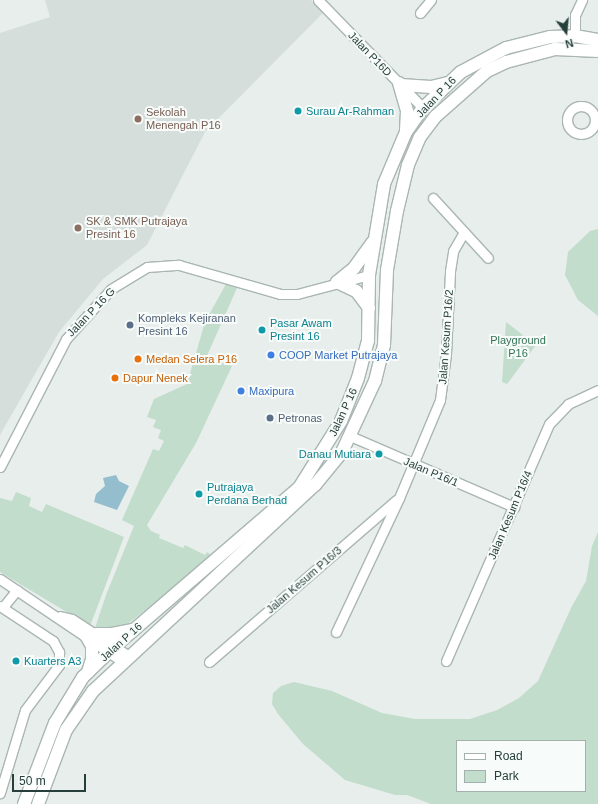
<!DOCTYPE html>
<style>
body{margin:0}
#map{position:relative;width:598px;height:804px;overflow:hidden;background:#e7eeec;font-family:Arial,sans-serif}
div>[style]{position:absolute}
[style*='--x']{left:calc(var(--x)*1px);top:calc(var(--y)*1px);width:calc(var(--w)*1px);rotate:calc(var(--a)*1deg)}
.built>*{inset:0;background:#d5dedb}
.green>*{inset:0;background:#c2ddcc}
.water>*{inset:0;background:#94bece}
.roads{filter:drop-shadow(1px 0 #aab6b3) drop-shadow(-1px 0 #aab6b3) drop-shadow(0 1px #aab6b3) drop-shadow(0 -1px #aab6b3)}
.street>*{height:9px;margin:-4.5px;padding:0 4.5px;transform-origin:4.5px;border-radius:4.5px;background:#fff}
.street>.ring{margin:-4.5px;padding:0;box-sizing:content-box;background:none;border:9px solid #fff;border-radius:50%}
.secondary>*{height:12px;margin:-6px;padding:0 6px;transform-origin:6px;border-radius:6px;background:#fff}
.dots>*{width:11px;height:11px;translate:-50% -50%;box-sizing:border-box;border:2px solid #f7fbf9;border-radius:50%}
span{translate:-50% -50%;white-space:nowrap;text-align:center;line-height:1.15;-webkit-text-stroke:4px #f7fbf9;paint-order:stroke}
.street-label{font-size:11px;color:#273f3b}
.culture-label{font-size:11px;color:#0d838f}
.left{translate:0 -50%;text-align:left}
.right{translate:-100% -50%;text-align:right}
.education-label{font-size:11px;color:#785e54}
.service-label{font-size:11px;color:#4e5e75}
.park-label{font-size:11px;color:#347354}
.shop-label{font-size:11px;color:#366cbe}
.food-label{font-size:11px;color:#c56008}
.legend{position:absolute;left:456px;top:740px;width:130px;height:52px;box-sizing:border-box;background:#f7fbf9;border:1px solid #a4b0ad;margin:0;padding:5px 7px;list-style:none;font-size:12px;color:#273f3b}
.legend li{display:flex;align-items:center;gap:8px;height:20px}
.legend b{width:20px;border:1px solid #a4b0ad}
.north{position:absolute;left:546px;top:12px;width:40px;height:40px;-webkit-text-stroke:3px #f7fbf9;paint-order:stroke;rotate:164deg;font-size:11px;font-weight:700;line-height:16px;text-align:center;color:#273f3b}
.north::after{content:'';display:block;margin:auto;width:14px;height:18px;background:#273f3b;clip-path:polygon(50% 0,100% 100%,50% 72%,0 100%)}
.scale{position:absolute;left:12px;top:774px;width:74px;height:18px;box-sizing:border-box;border:2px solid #273f3b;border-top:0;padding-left:5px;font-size:12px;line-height:14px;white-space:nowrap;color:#273f3b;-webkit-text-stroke:3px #f7fbf9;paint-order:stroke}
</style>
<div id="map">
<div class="built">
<div style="clip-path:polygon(45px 0,311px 0,323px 13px,205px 132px,147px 245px,103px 279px,59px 332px,0 435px,0 33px,50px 17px)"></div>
</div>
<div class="green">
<div style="clip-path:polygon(598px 229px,598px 316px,578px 300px,565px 275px,568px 252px,590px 231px)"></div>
<div style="clip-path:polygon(226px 284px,237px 288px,206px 358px,232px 366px,196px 443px,147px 525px,151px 531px,160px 535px,159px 538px,183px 548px,185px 545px,205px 555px,207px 552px,211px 555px,211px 559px,121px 629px,95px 628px,106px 595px,134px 526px,122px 520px,153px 449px,159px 451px,164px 441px,158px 438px,161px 430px,153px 427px,156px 420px,147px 417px,154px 399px,187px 384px,205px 322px)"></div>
<div style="clip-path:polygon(506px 322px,536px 345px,507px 384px,502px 382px)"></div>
<div style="clip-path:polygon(16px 492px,31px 498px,29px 506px,42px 512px,46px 504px,124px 537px,90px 626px,0 572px,0 498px,12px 501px)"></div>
<div style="clip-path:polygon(evenodd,598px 532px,598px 804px,431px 804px,407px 795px,395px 795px,345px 780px,303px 744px,278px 714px,272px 704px,273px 693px,281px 686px,294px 682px,332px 691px,382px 713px,415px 719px,470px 719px,497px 710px,519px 698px,538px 681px,571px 608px,586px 581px,592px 546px,598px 532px,457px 741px,585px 741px,585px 791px,457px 791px,457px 741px)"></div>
</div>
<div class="water">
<div style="clip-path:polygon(116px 475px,119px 481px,129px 486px,117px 510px,94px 502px,96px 494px,105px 486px,103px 478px)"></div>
</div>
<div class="roads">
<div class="street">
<div style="--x:318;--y:0;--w:151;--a:45.8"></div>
<div style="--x:420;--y:13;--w:17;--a:-50"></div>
<div style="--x:575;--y:36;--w:21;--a:-90"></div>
<div style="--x:575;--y:15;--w:17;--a:-65"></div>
<div class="ring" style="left:567px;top:106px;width:19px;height:19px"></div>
<div style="--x:433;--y:198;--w:81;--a:47.5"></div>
<div style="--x:350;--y:436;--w:179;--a:23.4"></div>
<div style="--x:0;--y:467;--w:144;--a:-62.7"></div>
<div style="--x:66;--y:339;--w:67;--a:-48"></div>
<div style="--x:111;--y:289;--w:42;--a:-31.4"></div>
<div style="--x:147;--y:267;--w:32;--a:-4"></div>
<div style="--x:179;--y:265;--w:105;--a:16"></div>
<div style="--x:280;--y:294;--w:17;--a:0"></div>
<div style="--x:297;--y:294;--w:74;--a:-14.8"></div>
<div style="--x:0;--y:579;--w:148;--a:34"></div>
<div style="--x:0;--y:606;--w:64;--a:33.4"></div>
<div style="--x:53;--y:641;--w:13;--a:61"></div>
<div style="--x:59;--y:652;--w:13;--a:90"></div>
<div style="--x:59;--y:665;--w:56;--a:127.1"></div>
<div style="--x:25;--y:710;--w:87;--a:106.8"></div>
<div style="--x:3;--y:607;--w:22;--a:-51"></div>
<div style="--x:60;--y:616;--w:12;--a:14"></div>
<div style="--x:72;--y:619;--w:68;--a:33"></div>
<div style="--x:336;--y:632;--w:148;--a:-64.8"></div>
<div style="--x:399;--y:498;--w:106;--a:-67.3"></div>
<div style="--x:440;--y:400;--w:46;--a:-82.6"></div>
<div style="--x:446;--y:354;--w:83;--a:-87.2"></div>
<div style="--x:450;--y:271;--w:20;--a:-81"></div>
<div style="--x:453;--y:251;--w:22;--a:-60"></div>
<div style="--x:446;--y:661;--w:258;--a:-66.5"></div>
<div style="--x:549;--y:424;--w:28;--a:-46"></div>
<div style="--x:568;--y:404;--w:33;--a:-25"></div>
<div style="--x:209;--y:662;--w:247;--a:-40.9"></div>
</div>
<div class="secondary">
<div style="--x:399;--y:83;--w:29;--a:74"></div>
<div style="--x:407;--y:111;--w:21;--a:93"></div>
<div style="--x:401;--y:85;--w:30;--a:4"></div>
<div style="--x:431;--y:87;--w:18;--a:-13"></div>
<div style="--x:369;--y:308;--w:21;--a:-127"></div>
<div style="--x:356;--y:291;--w:21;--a:-155"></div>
<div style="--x:337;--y:282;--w:22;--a:-39"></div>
<div style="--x:354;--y:268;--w:32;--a:-54"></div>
<div style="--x:96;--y:634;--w:16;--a:0"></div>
<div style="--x:112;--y:634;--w:21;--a:-11"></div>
<div style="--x:87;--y:637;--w:10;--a:61"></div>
<div style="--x:92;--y:646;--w:13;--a:90"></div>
<div style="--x:92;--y:659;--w:14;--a:107"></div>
<div style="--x:24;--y:804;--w:87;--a:-69.1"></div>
<div style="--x:55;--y:723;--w:54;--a:-58.7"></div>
<div style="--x:83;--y:677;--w:45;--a:-44.1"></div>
<div style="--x:115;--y:646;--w:243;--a:-40.7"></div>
<div style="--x:299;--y:488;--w:79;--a:-57.9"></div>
<div style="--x:341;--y:421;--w:46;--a:-68.4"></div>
<div style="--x:358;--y:378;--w:38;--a:-75"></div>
<div style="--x:368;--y:341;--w:66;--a:-89.1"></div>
<div style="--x:369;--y:275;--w:92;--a:-80.6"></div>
<div style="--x:384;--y:184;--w:56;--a:-67.1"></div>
<div style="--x:406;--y:132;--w:29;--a:-55"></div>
<div style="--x:423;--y:108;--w:52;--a:-43.5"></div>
<div style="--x:461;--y:72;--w:51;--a:-28.1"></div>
<div style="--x:506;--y:48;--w:45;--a:-14"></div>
<div style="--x:550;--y:37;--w:25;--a:-2"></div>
<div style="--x:575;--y:36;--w:23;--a:10"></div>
<div style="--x:38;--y:804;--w:79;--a:-69.3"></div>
<div style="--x:66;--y:730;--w:47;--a:-55.3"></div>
<div style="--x:93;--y:691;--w:303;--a:-42.9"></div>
<div style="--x:315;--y:485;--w:43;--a:-50.7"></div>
<div style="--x:342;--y:452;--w:78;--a:-65.1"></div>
<div style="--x:375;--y:381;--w:37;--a:-76"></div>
<div style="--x:384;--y:345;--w:75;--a:-87.7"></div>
<div style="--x:387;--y:270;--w:60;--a:-80.4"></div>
<div style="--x:397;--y:211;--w:47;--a:-76.6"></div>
<div style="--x:408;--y:165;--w:30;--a:-67"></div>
<div style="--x:420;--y:137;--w:26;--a:-53"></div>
<div style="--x:436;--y:116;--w:68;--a:-41.4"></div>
<div style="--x:487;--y:71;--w:21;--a:-25"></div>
<div style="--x:506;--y:62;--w:51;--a:-14.9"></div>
<div style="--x:555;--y:49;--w:43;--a:2.7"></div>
</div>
</div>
<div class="dots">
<div style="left:298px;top:111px;background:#0f9aa8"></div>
<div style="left:138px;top:119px;background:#8d6e63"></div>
<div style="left:78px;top:228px;background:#8d6e63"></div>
<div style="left:130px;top:325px;background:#5c6f8a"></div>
<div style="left:262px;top:330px;background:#0f9aa8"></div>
<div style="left:271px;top:355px;background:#3f7fe0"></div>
<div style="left:138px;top:359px;background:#e8710a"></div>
<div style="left:115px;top:378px;background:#e8710a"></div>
<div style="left:241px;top:391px;background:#3f7fe0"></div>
<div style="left:270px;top:418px;background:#5c6f8a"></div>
<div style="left:379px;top:454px;background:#0f9aa8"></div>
<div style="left:199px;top:494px;background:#0f9aa8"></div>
<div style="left:16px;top:661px;background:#0f9aa8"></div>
</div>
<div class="street-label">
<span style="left:370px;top:54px;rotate:46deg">Jalan P16D</span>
<span style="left:436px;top:97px;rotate:-46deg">Jalan P 16</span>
<span style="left:91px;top:312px;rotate:-46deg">Jalan P 16 G</span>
<span style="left:446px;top:337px;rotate:-86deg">Jalan Kesum P16/2</span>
<span style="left:343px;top:412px;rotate:-65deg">Jalan P 16</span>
<span style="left:431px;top:472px;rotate:23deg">Jalan P16/1</span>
<span style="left:510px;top:515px;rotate:-67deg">Jalan Kesum P16/4</span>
<span style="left:304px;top:580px;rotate:-41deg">Jalan Kesum P16/3</span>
<span style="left:121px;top:642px;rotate:-42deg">Jalan P 16</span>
</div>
<div class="culture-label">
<span class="left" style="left:306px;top:111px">Surau Ar-Rahman</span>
<span class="left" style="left:270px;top:330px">Pasar Awam<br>Presint 16</span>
<span class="right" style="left:371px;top:454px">Danau Mutiara</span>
<span class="left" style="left:207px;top:494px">Putrajaya<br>Perdana Berhad</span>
<span class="left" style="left:24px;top:661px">Kuarters A3</span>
</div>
<div class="education-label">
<span class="left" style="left:146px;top:119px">Sekolah<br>Menengah P16</span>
<span class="left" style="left:86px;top:228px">SK &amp; SMK Putrajaya<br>Presint 16</span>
</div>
<div class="service-label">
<span class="left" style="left:138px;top:325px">Kompleks Kejiranan<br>Presint 16</span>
<span class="left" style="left:278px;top:418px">Petronas</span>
</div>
<div class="park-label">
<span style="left:518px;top:347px">Playground<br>P16</span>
</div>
<div class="shop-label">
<span class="left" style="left:279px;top:355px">COOP Market Putrajaya</span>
<span class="left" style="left:249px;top:391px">Maxipura</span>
</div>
<div class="food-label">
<span class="left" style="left:146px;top:359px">Medan Selera P16</span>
<span class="left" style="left:123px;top:378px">Dapur Nenek</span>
</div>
<ul class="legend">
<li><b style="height:5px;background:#fff"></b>Road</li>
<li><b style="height:11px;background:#c2ddcc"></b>Park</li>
</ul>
<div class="north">N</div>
<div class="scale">50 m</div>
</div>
